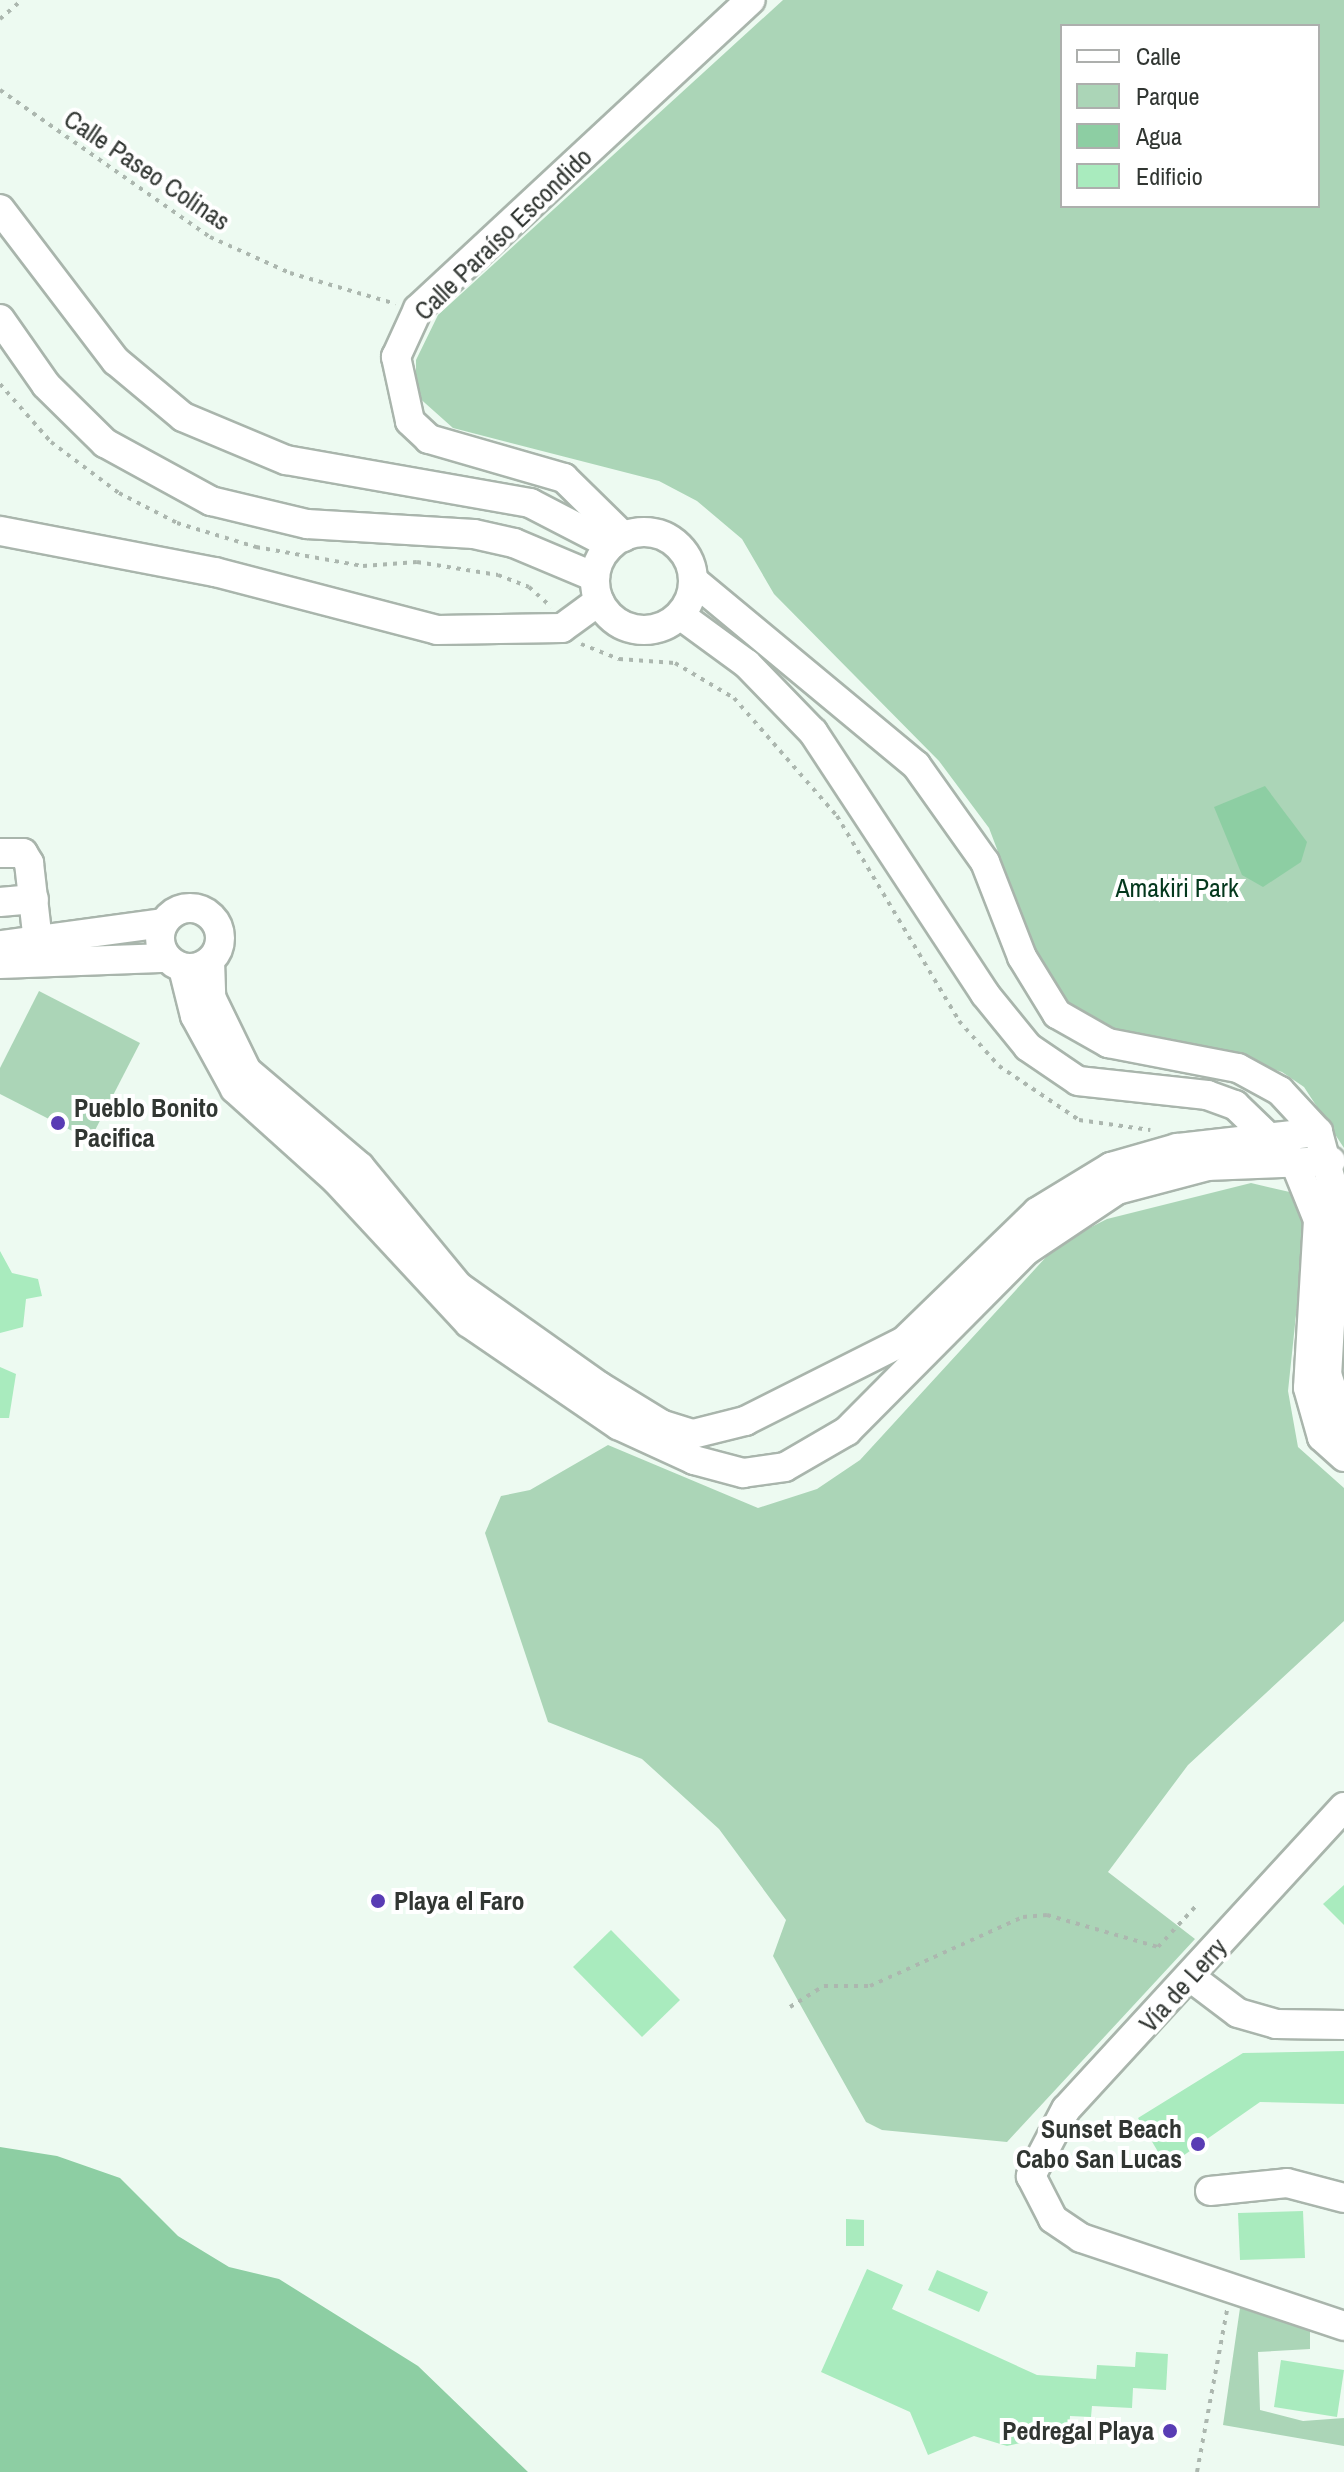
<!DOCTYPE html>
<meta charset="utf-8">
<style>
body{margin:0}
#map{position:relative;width:1344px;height:2472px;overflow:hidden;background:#edfaf1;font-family:"Archivo Narrow",sans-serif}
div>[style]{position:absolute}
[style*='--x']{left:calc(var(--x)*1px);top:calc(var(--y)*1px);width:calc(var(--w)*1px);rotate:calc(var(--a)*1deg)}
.green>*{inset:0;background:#abd5b7}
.water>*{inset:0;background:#8dcea3}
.building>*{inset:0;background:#a9ebbe}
.path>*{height:4px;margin-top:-2px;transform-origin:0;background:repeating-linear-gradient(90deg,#acb7af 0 4px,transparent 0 10px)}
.roads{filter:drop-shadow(2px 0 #a9b5ac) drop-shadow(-2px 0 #a9b5ac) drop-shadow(0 2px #a9b5ac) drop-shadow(0 -2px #a9b5ac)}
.minor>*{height:28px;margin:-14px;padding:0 14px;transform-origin:14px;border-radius:14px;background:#fff}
.minor>.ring{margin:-14px;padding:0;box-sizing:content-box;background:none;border:28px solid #fff;border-radius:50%}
.dots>*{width:22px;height:22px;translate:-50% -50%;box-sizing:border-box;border:4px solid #fff;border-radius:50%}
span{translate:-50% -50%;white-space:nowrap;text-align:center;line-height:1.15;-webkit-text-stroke:8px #fff;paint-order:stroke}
.street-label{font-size:26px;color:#313632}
.park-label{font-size:26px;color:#04381d}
.poi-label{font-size:26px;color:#313632;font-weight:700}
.left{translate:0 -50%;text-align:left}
.right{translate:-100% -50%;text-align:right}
.legend{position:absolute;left:1060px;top:24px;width:260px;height:184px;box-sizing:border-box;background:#fff;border:2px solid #adafad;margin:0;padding:10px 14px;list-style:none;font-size:24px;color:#313632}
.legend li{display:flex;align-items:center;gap:16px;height:40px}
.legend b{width:40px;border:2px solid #adafad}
</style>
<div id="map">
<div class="green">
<div style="clip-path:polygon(evenodd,783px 0,1344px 0,1344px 1148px,1304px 1087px,1282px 1072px,1201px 1046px,1095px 1028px,1065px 1008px,1048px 983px,989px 828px,939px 761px,774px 594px,742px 539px,697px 501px,659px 481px,453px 428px,416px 395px,416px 360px,438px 315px,783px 0,1062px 26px,1318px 26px,1318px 206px,1062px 206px,1062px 26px)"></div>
<div style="clip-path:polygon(39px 991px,140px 1043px,90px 1140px,0 1094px,0 1068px)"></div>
<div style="clip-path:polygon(1251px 1183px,1294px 1193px,1306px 1220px,1288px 1391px,1298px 1447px,1344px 1488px,1344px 1621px,1188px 1765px,1108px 1872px,1195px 1939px,1007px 2142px,882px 2130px,866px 2122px,773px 1956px,786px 1920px,719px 1829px,642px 1759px,548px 1722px,485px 1533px,501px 1496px,530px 1490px,608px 1445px,758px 1508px,817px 1489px,860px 1460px,1058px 1244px,1107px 1219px)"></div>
<div style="clip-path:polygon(1240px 2308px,1310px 2331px,1310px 2349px,1258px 2352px,1260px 2410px,1303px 2421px,1344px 2418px,1344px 2446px,1223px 2425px)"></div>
</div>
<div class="water">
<div style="clip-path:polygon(1265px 786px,1307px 842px,1301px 862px,1263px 887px,1242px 875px,1214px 807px)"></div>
<div style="clip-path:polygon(0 2147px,57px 2156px,120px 2178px,178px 2236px,229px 2267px,279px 2279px,418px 2366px,528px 2472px,0 2472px)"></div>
</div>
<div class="building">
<div style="clip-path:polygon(0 1251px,12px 1273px,38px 1279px,42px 1296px,26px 1299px,23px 1327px,0 1333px)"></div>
<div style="clip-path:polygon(0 1367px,16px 1374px,9px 1418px,0 1418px)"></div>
<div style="clip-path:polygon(1344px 1885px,1344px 1925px,1323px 1904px)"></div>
<div style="clip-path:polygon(611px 1930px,680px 2000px,642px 2037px,573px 1967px)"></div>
<div style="clip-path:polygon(1344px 2051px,1344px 2104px,1260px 2102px,1167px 2167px,1138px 2118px,1243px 2053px)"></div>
<div style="clip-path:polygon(1303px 2211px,1305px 2258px,1240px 2260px,1238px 2213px)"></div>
<div style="clip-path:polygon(846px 2219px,864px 2220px,864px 2246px,846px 2246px)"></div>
<div style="clip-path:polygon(867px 2269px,903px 2285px,892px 2309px,1037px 2375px,1096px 2379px,1097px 2365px,1135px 2367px,1136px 2352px,1168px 2354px,1166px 2390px,1133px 2388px,1132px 2408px,1092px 2406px,1091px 2417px,1070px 2416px,1069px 2432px,1007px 2446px,974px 2436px,928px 2455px,910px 2412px,821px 2372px)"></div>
<div style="clip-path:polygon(937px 2270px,988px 2292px,979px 2312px,928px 2290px)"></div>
<div style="clip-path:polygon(1281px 2360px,1344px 2370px,1337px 2417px,1274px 2407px)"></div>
</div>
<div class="path">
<div style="--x:0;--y:19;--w:29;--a:-41"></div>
<div style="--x:0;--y:90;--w:256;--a:35"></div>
<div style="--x:210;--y:237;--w:88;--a:24.2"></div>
<div style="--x:290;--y:273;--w:110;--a:16.3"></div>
<div style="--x:0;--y:384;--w:77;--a:48.7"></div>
<div style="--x:51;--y:442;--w:85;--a:36.9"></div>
<div style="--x:119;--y:493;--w:65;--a:27.3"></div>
<div style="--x:177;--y:523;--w:83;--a:16.9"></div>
<div style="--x:256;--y:547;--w:109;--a:10.1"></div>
<div style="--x:363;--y:566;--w:54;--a:-4.2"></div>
<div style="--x:417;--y:562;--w:82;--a:9.1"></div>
<div style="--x:498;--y:575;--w:33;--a:21"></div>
<div style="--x:529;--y:587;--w:30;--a:42"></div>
<div style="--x:581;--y:644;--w:41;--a:21.5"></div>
<div style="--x:619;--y:659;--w:56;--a:4.1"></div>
<div style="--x:675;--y:663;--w:69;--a:30.7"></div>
<div style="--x:734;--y:698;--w:157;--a:48.9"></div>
<div style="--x:837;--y:816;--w:239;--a:59.2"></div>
<div style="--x:959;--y:1021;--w:60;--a:48.4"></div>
<div style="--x:999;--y:1066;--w:97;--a:34"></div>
<div style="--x:1079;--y:1120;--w:72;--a:8"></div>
<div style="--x:790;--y:2007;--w:40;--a:-32"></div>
<div style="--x:824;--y:1986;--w:46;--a:0"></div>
<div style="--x:870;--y:1986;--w:168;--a:-24.3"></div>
<div style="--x:1023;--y:1917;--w:24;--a:-5"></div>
<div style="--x:1047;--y:1915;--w:116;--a:16.1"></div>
<div style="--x:1158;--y:1947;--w:56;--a:-47.2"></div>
<div style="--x:1197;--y:2472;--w:165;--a:-79.5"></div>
</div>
<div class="roads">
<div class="minor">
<div style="--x:0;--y:209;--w:191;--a:52.7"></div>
<div style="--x:116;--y:361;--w:87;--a:39.9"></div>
<div style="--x:183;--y:417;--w:112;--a:22.7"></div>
<div style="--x:286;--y:460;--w:248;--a:10"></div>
<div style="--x:530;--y:503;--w:91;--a:27.4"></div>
<div style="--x:0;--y:319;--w:80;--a:55.1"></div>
<div style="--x:46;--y:385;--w:83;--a:44.5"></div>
<div style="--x:105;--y:443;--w:121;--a:28.7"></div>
<div style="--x:211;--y:501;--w:99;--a:13.5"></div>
<div style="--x:307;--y:524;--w:167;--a:3.4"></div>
<div style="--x:474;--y:534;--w:41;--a:12.7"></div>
<div style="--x:514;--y:543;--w:88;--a:22.8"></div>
<div style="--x:0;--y:531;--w:219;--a:10.8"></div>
<div style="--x:215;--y:572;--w:229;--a:14.6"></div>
<div style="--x:437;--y:630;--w:125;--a:-0.9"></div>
<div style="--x:562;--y:628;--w:46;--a:-36.1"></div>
<div class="ring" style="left:595px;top:532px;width:70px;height:70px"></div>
<div style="--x:624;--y:537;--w:84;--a:-135.5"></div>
<div style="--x:564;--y:478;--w:141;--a:-163.9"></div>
<div style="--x:429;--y:439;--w:26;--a:-137"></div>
<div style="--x:410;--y:421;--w:66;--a:-102.3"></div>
<div style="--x:396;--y:357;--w:53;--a:-65.4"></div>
<div style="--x:418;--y:309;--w:454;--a:-42.9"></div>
<div style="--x:693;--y:580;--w:290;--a:39.7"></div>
<div style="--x:916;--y:765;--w:119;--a:54.6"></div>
<div style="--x:985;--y:862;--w:102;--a:68.7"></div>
<div style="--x:1022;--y:957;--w:67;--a:58.4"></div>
<div style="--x:1057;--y:1014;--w:59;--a:29.6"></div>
<div style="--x:1108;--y:1043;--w:132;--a:10.9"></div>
<div style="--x:1238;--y:1068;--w:48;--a:28.7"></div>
<div style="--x:1280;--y:1091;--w:56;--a:47.2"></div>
<div style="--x:1318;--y:1132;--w:73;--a:75"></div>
<div style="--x:1337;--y:1203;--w:171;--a:93.3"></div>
<div style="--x:1327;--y:1374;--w:55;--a:71.9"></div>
<div style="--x:680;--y:615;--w:83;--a:36.2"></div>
<div style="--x:747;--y:664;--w:95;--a:45.9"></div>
<div style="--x:813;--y:732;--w:313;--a:56.7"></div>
<div style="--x:985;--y:994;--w:68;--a:50.9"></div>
<div style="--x:1028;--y:1047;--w:60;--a:34.2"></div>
<div style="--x:1078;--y:1081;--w:130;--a:6.2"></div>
<div style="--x:1207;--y:1095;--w:30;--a:20"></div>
<div style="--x:1235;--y:1105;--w:83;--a:44"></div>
<div style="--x:1295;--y:1163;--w:61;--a:68"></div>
<div style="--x:1318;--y:1220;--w:168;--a:93.4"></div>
<div style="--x:1308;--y:1388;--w:51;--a:74.1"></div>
<div style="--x:1322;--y:1437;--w:30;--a:42"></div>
<div style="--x:0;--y:853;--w:23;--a:0"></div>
<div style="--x:23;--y:853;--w:12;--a:59"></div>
<div style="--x:29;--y:863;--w:97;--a:83.5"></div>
<div style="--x:0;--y:902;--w:34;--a:-5"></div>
<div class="ring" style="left:160px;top:908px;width:32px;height:32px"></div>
<div style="--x:1;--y:945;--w:163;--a:-7.7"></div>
<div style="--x:210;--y:961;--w:36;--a:88"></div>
<div style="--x:211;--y:997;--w:82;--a:64.1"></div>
<div style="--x:247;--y:1071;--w:148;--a:40.3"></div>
<div style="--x:360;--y:1167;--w:154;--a:50.5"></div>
<div style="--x:458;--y:1286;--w:173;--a:35.3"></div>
<div style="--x:599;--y:1386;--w:75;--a:31.4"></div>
<div style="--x:663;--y:1425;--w:31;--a:17"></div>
<div style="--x:693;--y:1434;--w:54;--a:-14"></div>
<div style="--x:745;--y:1421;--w:178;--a:-26.7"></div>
<div style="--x:904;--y:1341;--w:185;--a:-44.1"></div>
<div style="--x:1037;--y:1212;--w:87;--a:-31.3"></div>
<div style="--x:1111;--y:1167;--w:69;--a:-16.1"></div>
<div style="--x:1177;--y:1148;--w:142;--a:-6.5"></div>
<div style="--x:0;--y:964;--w:167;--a:-2.1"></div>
<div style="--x:183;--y:968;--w:49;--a:76"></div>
<div style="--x:195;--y:1016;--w:83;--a:61.3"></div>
<div style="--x:235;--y:1089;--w:136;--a:42"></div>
<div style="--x:336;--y:1180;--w:195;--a:47.1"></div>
<div style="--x:469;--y:1323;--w:181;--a:34.4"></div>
<div style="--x:618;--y:1425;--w:84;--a:24.7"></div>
<div style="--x:694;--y:1460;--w:51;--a:14.9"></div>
<div style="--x:743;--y:1473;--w:42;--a:-8.1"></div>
<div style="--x:785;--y:1467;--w:72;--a:-30.1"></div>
<div style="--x:847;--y:1431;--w:255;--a:-45.2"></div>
<div style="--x:1027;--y:1250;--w:108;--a:-33.7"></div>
<div style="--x:1117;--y:1190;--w:94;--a:-14.8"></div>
<div style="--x:1208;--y:1166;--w:123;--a:-2.3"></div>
<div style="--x:1344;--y:1807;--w:410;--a:132.6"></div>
<div style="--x:1066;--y:2109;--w:76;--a:117.6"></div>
<div style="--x:1031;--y:2176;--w:48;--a:62.9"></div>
<div style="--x:1053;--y:2219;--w:34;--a:34"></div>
<div style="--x:1081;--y:2238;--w:277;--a:18.5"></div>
<div style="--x:1193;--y:1979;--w:56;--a:37.1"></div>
<div style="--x:1238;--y:2013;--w:40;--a:16"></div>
<div style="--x:1276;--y:2024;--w:68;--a:0.8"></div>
<div style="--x:1210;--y:2191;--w:77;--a:-5.9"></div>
<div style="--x:1287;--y:2183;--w:59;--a:14.7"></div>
</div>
</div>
<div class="dots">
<div style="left:58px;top:1123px;background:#593cb4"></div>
<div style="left:378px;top:1901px;background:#593cb4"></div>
<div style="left:1198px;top:2144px;background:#593cb4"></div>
<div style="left:1170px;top:2431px;background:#593cb4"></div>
</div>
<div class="street-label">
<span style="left:147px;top:170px;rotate:34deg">Calle Paseo Colinas</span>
<span style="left:503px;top:234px;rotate:-44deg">Calle Paraíso Escondido</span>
<span style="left:1183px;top:1985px;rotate:-48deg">Vía de Lerry</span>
</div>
<div class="park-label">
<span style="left:1177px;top:888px">Amakiri Park</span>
</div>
<div class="poi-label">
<span class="left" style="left:74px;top:1123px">Pueblo Bonito<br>Pacifica</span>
<span class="left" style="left:394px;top:1901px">Playa el Faro</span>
<span class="right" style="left:1182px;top:2144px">Sunset Beach<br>Cabo San Lucas</span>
<span class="right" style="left:1154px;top:2431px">Pedregal Playa</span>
</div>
<ul class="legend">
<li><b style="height:10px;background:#fff"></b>Calle</li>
<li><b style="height:22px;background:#abd5b7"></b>Parque</li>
<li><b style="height:22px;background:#8dcea3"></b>Agua</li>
<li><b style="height:22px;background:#a9ebbe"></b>Edificio</li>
</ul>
</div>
